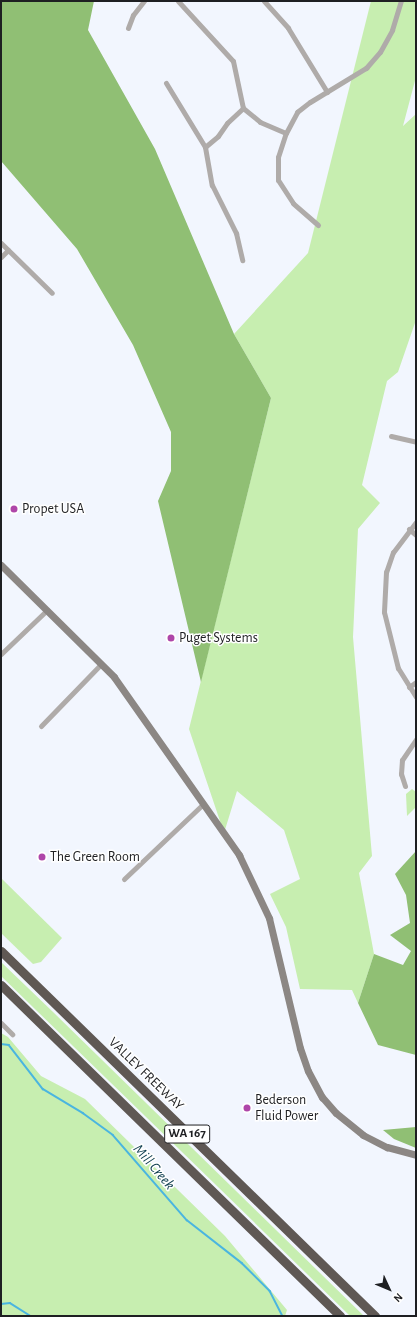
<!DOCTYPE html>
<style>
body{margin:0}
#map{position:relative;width:417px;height:1317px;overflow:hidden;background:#f2f6fe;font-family:"Alegreya Sans",sans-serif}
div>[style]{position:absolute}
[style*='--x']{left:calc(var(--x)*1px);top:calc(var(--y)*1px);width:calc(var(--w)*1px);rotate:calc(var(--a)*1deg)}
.green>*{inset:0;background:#c7eeb0}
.forest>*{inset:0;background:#90bf74}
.stream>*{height:1.5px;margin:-0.75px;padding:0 0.75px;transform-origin:0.75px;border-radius:0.75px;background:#4ab5e0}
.street>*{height:5px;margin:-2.5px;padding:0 2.5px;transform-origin:2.5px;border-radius:2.5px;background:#afaba9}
.secondary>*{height:7px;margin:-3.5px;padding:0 3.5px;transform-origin:3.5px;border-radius:3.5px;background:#8c8784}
.highway>*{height:9px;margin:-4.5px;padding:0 4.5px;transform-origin:4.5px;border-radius:4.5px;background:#5f5854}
.dots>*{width:11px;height:11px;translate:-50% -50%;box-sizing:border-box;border:2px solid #fff;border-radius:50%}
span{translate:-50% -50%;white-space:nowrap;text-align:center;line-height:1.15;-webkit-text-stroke:3px #fff;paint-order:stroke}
.shield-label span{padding:1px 3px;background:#fff;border:1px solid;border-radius:3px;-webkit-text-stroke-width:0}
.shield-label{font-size:13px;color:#1e1f22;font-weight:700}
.poi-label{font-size:14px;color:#1e1f22}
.left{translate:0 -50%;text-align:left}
.street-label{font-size:14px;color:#1e1f22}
.water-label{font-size:15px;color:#0d3d4e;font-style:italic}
.frame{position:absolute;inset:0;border:2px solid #1e1f22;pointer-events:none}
.north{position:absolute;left:369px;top:1269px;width:40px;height:40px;-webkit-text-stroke:3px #fff;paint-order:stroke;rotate:134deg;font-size:11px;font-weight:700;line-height:16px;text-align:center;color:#1e1f22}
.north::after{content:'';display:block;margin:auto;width:14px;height:18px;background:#1e1f22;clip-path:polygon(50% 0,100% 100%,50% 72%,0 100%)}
</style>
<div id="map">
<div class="green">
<div style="clip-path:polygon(371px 1px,416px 1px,416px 77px,403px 126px,416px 114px,416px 320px,398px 372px,387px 381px,362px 485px,380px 503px,358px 529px,353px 637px,372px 856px,359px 873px,374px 954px,358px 1003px,352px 990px,300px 989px,286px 927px,270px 894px,300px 879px,284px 830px,237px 791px,224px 833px,189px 729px,271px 398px,234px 334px,308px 253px)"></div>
<div style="clip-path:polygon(412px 789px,416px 792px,416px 807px,407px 816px,406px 794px)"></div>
<div style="clip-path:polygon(1px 878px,62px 938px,41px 962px,33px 964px,1px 933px)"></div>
<div style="clip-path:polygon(1px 962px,52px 1011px,364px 1316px,350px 1316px,217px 1186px,1px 976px)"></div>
<div style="clip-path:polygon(1px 1033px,8px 1037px,41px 1076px,85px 1099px,225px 1236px,287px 1310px,285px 1316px,1px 1316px)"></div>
</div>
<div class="forest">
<div style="clip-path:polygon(1px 1px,94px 1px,88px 30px,155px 149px,234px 334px,271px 398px,201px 682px,158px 501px,171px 471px,171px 432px,133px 345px,77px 249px,1px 161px)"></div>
<div style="clip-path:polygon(416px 851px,416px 1055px,378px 1045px,358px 1003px,374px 954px,403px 965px,411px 951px,390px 935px,410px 923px,406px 895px,395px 874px)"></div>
<div style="clip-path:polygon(416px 1127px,416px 1148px,394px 1139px,383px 1130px)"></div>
</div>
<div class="stream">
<div style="--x:1;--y:1044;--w:8;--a:7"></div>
<div style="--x:9;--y:1045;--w:56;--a:52.3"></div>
<div style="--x:43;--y:1089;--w:47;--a:31"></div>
<div style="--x:83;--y:1113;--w:37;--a:36"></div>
<div style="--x:113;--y:1135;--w:113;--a:49"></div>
<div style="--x:187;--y:1220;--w:70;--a:38"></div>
<div style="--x:242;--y:1263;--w:40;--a:45"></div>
<div style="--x:270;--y:1291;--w:28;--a:63"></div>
<div style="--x:1;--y:1304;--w:9;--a:-6"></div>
<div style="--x:10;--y:1303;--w:25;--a:32"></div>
</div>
<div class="street">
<div style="--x:178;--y:1;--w:81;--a:47.5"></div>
<div style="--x:233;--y:61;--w:48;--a:78"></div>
<div style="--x:243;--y:108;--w:22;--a:39"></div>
<div style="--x:260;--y:122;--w:28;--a:23"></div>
<div style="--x:264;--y:1;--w:36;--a:48"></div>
<div style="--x:288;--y:28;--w:75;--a:58.6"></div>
<div style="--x:128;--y:28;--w:14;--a:-69"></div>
<div style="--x:133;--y:15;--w:18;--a:-52"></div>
<div style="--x:166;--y:83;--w:75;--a:58.6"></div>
<div style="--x:205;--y:147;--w:39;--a:80"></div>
<div style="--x:212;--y:185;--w:54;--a:63.4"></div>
<div style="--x:236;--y:233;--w:28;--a:77"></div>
<div style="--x:205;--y:147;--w:17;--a:-40"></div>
<div style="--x:218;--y:136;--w:16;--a:-55"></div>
<div style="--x:227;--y:123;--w:22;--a:-43"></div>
<div style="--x:318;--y:225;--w:33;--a:-139"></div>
<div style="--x:293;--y:203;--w:27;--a:-123"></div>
<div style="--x:278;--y:180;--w:23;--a:-90"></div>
<div style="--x:278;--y:157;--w:25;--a:-72"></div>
<div style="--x:286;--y:133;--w:24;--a:-62"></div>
<div style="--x:297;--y:112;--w:16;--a:-38"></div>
<div style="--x:310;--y:102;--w:66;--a:-31.3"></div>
<div style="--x:366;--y:68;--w:21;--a:-49"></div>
<div style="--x:380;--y:52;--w:25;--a:-61"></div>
<div style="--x:392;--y:30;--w:30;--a:-73"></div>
<div style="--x:1;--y:243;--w:71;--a:44.4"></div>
<div style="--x:1;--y:257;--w:10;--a:-45"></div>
<div style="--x:391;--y:436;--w:26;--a:13"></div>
<div style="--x:416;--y:522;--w:38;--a:127"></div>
<div style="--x:393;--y:552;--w:21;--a:109"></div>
<div style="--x:386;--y:572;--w:40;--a:92.9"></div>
<div style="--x:384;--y:612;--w:58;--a:76"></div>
<div style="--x:398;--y:668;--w:34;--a:58"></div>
<div style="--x:409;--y:529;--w:9;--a:41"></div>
<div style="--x:1;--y:654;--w:64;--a:-43.7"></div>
<div style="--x:409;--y:687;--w:9;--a:-36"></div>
<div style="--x:41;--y:726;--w:86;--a:-45.9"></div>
<div style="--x:405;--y:786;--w:13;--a:-108"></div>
<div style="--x:401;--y:774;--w:14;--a:-86"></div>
<div style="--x:402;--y:760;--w:25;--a:-56"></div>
<div style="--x:124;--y:879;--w:109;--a:-43.5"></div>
<div style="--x:1;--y:1023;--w:16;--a:45"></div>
</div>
<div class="secondary">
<div style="--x:1;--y:565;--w:159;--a:44.7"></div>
<div style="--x:114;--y:677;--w:218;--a:54.9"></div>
<div style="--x:239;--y:855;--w:70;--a:64.5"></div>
<div style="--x:269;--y:918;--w:134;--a:76.6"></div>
<div style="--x:300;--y:1048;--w:24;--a:71"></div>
<div style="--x:308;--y:1071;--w:30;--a:62"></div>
<div style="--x:322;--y:1097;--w:21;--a:49"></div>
<div style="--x:336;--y:1113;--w:35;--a:39"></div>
<div style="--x:363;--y:1135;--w:27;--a:27"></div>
<div style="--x:387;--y:1147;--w:30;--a:15"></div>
</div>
<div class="highway">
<div style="--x:1;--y:951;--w:523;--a:44.3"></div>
<div style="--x:1;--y:985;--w:474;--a:44.3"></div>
</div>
<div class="dots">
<div style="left:14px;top:509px;background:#af46a9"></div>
<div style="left:171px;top:638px;background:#af46a9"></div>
<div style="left:42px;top:857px;background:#af46a9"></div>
<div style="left:247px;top:1108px;background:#af46a9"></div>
</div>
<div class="shield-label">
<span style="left:187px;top:1134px">WA 167</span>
</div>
<div class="poi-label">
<span class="left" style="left:22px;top:509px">Propet USA</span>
<span class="left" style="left:179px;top:638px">Puget Systems</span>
<span class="left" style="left:50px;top:857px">The Green Room</span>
<span class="left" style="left:255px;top:1108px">Bederson<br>Fluid Power</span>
</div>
<div class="street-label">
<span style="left:146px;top:1074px;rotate:44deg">VALLEY FREEWAY</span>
</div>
<div class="water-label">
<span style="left:154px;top:1167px;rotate:49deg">Mill Creek</span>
</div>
<div class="frame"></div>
<div class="north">N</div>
</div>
